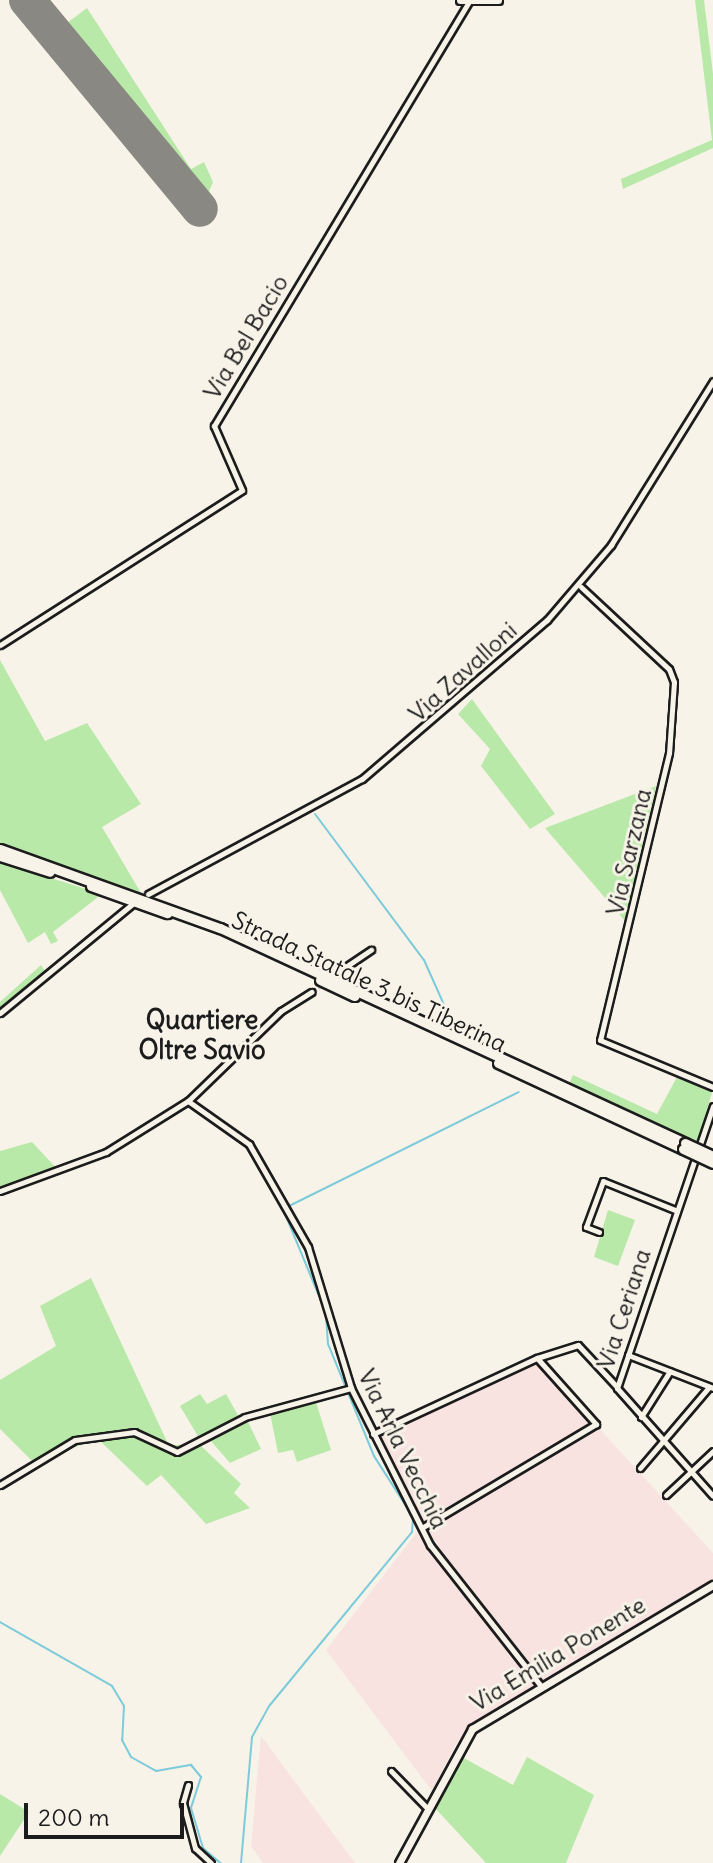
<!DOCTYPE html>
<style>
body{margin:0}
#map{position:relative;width:713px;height:1863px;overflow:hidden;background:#f7f3e8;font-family:Delius,sans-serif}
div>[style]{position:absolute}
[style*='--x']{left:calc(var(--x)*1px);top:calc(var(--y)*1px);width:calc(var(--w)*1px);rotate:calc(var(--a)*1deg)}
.built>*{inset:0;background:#f8e3e1}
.green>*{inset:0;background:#b9e9a8}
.stream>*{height:2px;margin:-1px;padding:0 1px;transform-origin:1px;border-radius:1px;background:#7dcbda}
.runway>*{height:36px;margin:-18px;padding:0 18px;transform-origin:18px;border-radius:18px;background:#8a8882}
.minor-tunnel>*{height:5px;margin-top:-2.5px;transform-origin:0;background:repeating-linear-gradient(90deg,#d6d3c9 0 5px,transparent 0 7.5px)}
.roads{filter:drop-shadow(2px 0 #1c1c1c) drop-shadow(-2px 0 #1c1c1c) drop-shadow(0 2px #1c1c1c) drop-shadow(0 -2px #1c1c1c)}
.minor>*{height:5px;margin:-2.5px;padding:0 2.5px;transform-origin:2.5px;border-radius:2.5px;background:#f7f3e8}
.secondary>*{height:7px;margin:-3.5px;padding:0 3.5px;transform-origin:3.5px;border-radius:3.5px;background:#f7f3e8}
.trunk>*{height:9px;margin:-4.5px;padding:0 4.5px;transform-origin:4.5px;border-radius:4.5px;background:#f7f3e8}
.bridges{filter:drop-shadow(2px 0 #1c1c1c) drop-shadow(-2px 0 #1c1c1c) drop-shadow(0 2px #1c1c1c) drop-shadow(0 -2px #1c1c1c)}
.trunk-bridge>*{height:9px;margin:-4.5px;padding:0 4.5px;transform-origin:4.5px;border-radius:4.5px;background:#f7f3e8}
span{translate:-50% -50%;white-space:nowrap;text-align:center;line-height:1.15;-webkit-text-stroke:6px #f7f3e8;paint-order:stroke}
.street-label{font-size:24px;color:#1c1c1c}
.neighbourhood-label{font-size:26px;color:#1c1c1c;font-weight:700}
.scale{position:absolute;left:24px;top:1803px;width:160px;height:36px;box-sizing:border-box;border:4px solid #1c1c1c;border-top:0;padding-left:10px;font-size:24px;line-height:28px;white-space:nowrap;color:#1c1c1c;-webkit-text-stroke:6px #f7f3e8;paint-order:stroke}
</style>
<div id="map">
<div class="built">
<div style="clip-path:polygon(534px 1357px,713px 1553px,713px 1579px,482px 1718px,456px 1744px,432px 1791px,326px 1650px,424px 1523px,368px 1430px)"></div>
<div style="clip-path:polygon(261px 1736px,355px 1863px,263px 1863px,251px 1846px)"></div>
</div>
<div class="green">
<div style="clip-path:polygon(36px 0,49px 0,67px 23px,87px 8px,191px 169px,204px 162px,213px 182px,203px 206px)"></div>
<div style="clip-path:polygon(695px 0,704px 0,713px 74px,713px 148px,623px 189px,621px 179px,712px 140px)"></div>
<div style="clip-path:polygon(0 660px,45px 741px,87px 723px,141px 804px,102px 827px,141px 893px,0 846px)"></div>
<div style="clip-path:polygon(472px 699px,555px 814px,530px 829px,481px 766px,490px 749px,458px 714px)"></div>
<div style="clip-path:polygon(656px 786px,625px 921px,545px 828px)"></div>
<div style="clip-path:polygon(0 862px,102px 894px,53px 932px,58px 941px,51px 944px,45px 932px,28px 943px,0 890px)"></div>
<div style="clip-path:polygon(41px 965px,45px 971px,0 1009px,0 1002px)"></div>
<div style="clip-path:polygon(573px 1075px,657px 1114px,678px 1075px,713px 1089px,697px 1144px,569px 1084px)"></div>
<div style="clip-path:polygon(32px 1142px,59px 1171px,0 1190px,0 1151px)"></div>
<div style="clip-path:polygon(608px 1210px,635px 1220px,618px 1266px,594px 1257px)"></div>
<div style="clip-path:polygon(91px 1278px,169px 1446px,198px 1443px,241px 1484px,234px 1493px,250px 1508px,206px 1524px,161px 1475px,147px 1486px,98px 1439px,33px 1462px,0 1429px,0 1380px,56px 1346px,40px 1306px)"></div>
<div style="clip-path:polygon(200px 1394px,207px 1404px,226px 1394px,239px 1417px,199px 1438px,180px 1406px)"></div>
<div style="clip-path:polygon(316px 1402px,331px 1450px,297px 1462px,293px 1450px,278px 1453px,270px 1413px)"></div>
<div style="clip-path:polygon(248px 1422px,261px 1449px,230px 1463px,210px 1440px)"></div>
<div style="clip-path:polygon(460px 1756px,513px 1785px,527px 1757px,594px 1795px,566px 1863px,486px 1863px,434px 1807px)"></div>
<div style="clip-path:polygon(0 1794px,29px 1812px,0 1856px)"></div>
</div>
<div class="stream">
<div style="--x:315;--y:814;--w:182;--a:53.3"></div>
<div style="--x:424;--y:960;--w:64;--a:65.9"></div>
<div style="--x:324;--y:1308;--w:107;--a:-112.5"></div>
<div style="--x:283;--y:1209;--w:263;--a:-26.4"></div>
<div style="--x:0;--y:1622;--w:129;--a:29.7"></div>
<div style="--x:112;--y:1686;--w:23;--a:59"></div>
<div style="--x:124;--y:1706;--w:34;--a:93"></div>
<div style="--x:122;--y:1740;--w:19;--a:62"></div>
<div style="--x:131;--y:1757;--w:29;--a:29"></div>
<div style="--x:156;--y:1771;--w:36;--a:-10"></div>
<div style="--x:191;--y:1765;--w:16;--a:50"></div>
<div style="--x:201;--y:1777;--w:33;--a:108"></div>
<div style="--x:191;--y:1808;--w:42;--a:73.3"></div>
<div style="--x:203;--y:1848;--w:23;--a:41"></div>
<div style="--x:241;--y:1863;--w:126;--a:-85"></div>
<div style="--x:252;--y:1737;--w:37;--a:-61"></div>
<div style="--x:270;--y:1705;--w:224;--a:-50.6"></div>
<div style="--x:412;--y:1532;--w:15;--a:-86"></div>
<div style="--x:413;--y:1517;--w:72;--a:-122.6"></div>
<div style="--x:374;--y:1456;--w:121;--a:-112.3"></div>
<div style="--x:328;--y:1344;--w:30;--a:-94"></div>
</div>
<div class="runway">
<div style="--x:27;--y:0;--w:271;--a:50.4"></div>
</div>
<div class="minor-tunnel">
<div style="--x:312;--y:992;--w:33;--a:-38"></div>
</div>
<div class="roads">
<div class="minor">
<div style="--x:581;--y:587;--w:120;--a:43"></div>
<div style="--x:669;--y:669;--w:14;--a:69"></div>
<div style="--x:674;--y:682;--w:71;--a:94"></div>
<div style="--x:669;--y:753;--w:295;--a:103.5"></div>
<div style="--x:600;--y:1040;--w:122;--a:22.6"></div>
<div style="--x:0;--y:645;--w:287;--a:-32.6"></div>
<div style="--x:242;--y:490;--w:70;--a:-113.6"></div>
<div style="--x:214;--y:426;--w:495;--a:-59"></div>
<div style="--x:148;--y:894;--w:243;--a:-28.3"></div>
<div style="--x:362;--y:779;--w:244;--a:-40.7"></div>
<div style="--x:547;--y:620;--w:99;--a:-49.5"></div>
<div style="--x:611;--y:545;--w:193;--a:-58.1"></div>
<div style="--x:338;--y:972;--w:40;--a:-34"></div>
<div style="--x:0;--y:1013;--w:171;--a:-39.5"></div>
<div style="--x:188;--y:1101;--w:75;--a:35.2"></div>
<div style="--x:249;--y:1144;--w:119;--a:60.2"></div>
<div style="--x:308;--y:1247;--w:147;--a:73"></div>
<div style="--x:351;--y:1388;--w:176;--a:63.3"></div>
<div style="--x:430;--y:1545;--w:178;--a:51.8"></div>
<div style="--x:713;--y:1106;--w:298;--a:108.8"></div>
<div style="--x:617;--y:1388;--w:144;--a:48.4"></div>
<div style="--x:0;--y:1191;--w:113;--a:-20.2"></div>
<div style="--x:106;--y:1152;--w:97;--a:-31.9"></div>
<div style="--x:188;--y:1101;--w:129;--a:-44.1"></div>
<div style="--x:281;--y:1011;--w:36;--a:-32"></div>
<div style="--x:599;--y:1232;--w:14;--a:-159"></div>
<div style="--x:586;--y:1227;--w:49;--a:-69.7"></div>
<div style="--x:603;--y:1181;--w:78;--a:21.9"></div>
<div style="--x:628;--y:1355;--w:91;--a:21.2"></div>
<div style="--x:537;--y:1358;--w:43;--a:-17.6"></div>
<div style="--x:578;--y:1345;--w:57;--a:47.1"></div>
<div style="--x:641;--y:1417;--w:54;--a:-57.8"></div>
<div style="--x:373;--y:1434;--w:181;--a:-24.9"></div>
<div style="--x:537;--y:1358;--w:89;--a:48.2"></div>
<div style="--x:596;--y:1424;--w:201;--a:149.2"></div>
<div style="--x:640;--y:1468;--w:106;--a:-49.6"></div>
<div style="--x:0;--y:1485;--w:87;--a:-31"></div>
<div style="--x:75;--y:1440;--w:60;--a:-7.7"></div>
<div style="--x:134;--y:1432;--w:47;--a:24.9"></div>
<div style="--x:177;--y:1452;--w:76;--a:-27.2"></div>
<div style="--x:245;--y:1417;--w:110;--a:-15.3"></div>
<div style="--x:666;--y:1495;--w:64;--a:-43.1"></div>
<div style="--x:391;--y:1771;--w:52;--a:45.8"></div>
<div style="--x:188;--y:1785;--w:19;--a:106"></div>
<div style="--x:183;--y:1803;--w:47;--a:75.1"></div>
<div style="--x:195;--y:1848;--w:22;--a:43"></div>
</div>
<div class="secondary">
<div style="--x:460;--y:0;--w:38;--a:0"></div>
<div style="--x:399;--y:1863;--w:153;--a:-61.4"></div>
<div style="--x:472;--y:1729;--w:281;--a:-30.9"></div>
</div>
<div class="trunk">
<div style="--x:0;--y:849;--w:234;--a:19.8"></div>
<div style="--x:220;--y:928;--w:512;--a:24.81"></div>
<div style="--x:0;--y:856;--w:52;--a:17.7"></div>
<div style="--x:91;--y:886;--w:81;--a:19.6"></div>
<div style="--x:320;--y:980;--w:38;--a:25"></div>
<div style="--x:498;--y:1063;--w:204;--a:24.9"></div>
</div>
</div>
<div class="bridges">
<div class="trunk-bridge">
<div style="--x:685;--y:1143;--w:31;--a:25"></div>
<div style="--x:683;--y:1149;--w:33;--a:25"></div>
</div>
</div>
<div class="street-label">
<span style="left:246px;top:337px;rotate:-59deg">Via Bel Bacio</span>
<span style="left:463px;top:672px;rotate:-42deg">Via Zavalloni</span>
<span style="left:629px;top:852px;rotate:-77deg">Via Sarzana</span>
<span style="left:369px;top:982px;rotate:25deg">Strada Statale 3 bis Tiberina</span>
<span style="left:624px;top:1309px;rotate:-72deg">Via Ceriana</span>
<span style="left:403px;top:1449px;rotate:64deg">Via Arla Vecchia</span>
<span style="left:558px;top:1654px;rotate:-31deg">Via Emilia Ponente</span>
</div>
<div class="neighbourhood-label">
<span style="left:202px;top:1035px">Quartiere<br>Oltre Savio</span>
</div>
<div class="scale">200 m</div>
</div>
